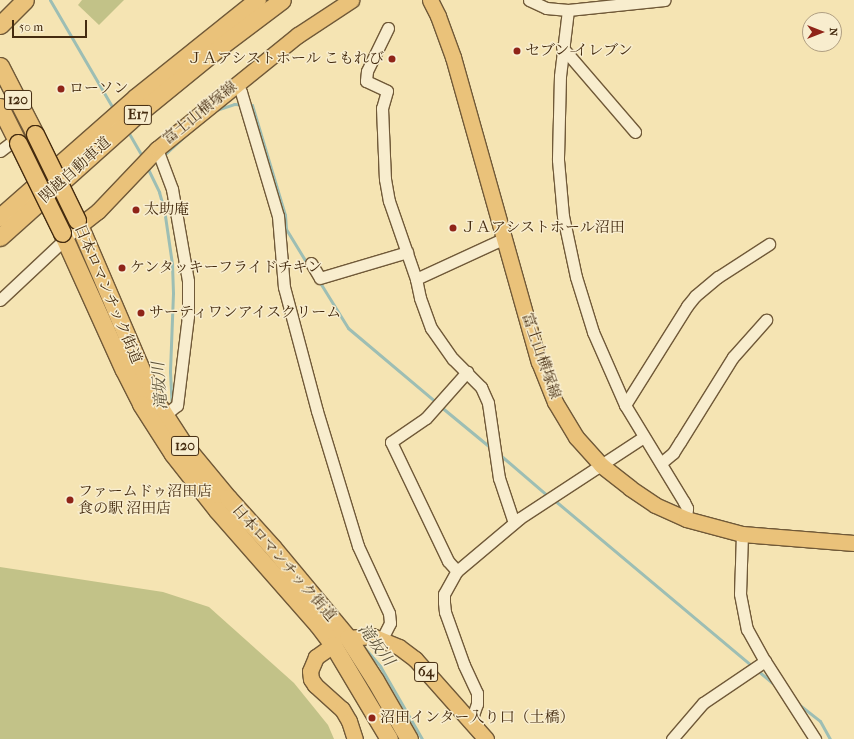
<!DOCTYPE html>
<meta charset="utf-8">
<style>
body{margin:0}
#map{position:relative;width:854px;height:739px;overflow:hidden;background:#f5e4b3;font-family:"IM FELL French Canon","Noto Serif JP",serif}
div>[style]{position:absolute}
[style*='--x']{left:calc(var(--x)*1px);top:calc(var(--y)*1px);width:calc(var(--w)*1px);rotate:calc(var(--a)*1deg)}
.green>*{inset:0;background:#c2c288}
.stream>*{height:3px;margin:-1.5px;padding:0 1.5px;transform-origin:1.5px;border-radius:1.5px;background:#9dbeb4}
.roads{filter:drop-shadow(1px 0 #705938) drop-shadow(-1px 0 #705938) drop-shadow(0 1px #705938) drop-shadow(0 -1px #705938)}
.minor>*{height:11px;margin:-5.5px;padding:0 5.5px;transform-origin:5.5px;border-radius:5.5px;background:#f8edce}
.major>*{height:15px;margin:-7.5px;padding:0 7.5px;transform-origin:7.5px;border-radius:7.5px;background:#eac27a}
.highway>*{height:17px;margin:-8.5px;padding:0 8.5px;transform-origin:8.5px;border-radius:8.5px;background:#eac27a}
.bridges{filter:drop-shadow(1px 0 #442b0f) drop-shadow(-1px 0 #442b0f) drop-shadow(0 1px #442b0f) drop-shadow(0 -1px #442b0f)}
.highway-bridge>*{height:17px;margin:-8.5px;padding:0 8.5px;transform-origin:8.5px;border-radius:8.5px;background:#eac27a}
.dots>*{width:11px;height:11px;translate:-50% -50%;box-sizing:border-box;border:2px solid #f8edce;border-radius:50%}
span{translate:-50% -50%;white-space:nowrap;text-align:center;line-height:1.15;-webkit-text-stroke:3px #f8edce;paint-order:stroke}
.shield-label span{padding:1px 3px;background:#f8edce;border:1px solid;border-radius:3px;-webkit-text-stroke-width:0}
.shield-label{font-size:14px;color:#442b0f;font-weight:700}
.poi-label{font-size:15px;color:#442b0f}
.left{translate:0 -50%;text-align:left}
.right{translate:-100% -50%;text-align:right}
.street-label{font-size:15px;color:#442b0f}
.water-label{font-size:16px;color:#5a5038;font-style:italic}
.north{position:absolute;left:802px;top:12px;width:40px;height:40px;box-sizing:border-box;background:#f8edce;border:1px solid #b09f82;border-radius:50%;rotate:90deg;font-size:11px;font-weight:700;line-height:16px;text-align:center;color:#442b0f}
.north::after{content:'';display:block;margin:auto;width:14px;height:18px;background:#8f2418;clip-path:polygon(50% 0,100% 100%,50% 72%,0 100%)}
.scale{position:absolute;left:12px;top:20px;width:75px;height:18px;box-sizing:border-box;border:2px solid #442b0f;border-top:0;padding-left:5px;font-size:12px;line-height:14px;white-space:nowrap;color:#442b0f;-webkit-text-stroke:3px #f8edce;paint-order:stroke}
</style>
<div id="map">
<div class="green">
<div style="clip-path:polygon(82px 0,124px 0,99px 25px,78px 5px)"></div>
<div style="clip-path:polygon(0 567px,163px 592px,209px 607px,294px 683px,328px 725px,334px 739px,0 739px)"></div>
</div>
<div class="stream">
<div style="--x:50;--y:0;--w:127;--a:59.8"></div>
<div style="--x:216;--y:110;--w:19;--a:-18"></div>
<div style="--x:234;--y:104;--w:18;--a:3"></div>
<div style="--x:252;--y:105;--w:115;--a:73.3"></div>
<div style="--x:285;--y:215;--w:14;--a:86"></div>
<div style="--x:286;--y:229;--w:42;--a:58.6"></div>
<div style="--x:127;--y:130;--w:32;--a:60"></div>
<div style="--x:163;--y:156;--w:34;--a:-43"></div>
<div style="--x:147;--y:167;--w:28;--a:64"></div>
<div style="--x:159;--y:192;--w:18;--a:74"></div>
<div style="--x:164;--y:209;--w:56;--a:81.7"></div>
<div style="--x:172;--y:264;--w:29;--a:88"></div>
<div style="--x:173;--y:293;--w:79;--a:92.2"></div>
<div style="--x:170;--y:372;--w:33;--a:87"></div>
<div style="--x:319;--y:281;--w:55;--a:58.3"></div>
<div style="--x:348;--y:328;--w:115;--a:40.1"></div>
<div style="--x:440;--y:406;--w:66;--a:39.5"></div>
<div style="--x:499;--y:454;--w:65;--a:40.6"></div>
<div style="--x:553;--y:499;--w:260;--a:40"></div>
<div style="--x:362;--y:645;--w:28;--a:49"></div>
<div style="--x:380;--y:666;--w:84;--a:60.1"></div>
<div style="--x:757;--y:670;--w:23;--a:40"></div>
<div style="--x:797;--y:703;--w:29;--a:38"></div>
<div style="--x:820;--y:721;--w:21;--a:61"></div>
</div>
<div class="roads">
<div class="minor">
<div style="--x:529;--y:0;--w:19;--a:25"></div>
<div style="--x:546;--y:8;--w:22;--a:5"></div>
<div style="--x:568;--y:10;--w:97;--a:-5.9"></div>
<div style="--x:568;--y:10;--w:66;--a:96.9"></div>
<div style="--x:560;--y:76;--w:84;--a:91.4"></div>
<div style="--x:558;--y:160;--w:56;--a:84.9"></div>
<div style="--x:563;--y:216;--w:62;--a:78"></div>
<div style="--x:576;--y:277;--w:58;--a:72.8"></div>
<div style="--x:593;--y:332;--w:80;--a:66.3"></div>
<div style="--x:625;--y:405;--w:114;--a:58.7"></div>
<div style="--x:684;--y:502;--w:7;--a:63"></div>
<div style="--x:687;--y:508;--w:11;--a:95"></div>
<div style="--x:388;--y:28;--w:48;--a:116"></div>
<div style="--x:367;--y:71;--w:10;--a:96"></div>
<div style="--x:366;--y:81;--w:23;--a:25"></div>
<div style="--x:387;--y:91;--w:18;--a:106"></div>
<div style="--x:382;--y:108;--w:71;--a:87.6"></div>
<div style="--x:385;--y:179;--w:22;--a:80"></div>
<div style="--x:389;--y:201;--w:83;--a:70.9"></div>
<div style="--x:562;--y:47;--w:112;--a:49.3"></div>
<div style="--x:237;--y:83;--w:10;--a:66"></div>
<div style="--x:241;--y:92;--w:129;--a:73.4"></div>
<div style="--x:278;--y:216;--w:71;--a:85.2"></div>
<div style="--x:284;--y:287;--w:128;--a:75.1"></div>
<div style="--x:317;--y:411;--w:141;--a:73.1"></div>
<div style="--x:358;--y:546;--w:74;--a:65.2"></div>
<div style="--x:389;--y:613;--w:10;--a:84"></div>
<div style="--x:390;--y:623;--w:18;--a:117"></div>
<div style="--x:157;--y:149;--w:43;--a:69.4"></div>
<div style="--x:172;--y:189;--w:93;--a:80.1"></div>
<div style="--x:188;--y:281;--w:35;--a:90"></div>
<div style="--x:188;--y:316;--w:90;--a:97"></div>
<div style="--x:177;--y:405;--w:16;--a:140"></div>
<div style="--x:0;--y:151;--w:20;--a:-37"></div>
<div style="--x:505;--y:238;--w:98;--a:155.3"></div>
<div style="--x:416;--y:279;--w:19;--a:78"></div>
<div style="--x:420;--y:298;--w:32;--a:70"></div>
<div style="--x:431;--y:328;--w:38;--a:55"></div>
<div style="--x:453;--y:359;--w:40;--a:45"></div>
<div style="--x:481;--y:387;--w:17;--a:66"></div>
<div style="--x:488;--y:403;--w:76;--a:81.7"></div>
<div style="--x:499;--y:478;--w:47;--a:71.6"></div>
<div style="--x:311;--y:263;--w:17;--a:59"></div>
<div style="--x:320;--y:278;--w:91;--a:-16.6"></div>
<div style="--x:0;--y:300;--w:110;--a:-43.2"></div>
<div style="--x:625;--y:405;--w:117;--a:-57.9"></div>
<div style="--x:687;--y:306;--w:13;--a:-51"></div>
<div style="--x:695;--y:296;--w:30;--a:-40"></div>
<div style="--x:718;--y:277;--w:61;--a:-32.9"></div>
<div style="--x:661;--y:463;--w:16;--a:-40"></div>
<div style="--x:673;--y:453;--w:13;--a:-58"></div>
<div style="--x:680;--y:442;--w:100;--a:-58.1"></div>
<div style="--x:733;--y:357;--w:50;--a:-48.3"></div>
<div style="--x:742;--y:534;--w:60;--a:91.9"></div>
<div style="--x:740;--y:594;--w:36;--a:79"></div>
<div style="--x:747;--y:629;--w:37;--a:61"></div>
<div style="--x:765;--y:661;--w:93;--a:57.3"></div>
<div style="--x:457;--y:571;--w:13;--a:-132"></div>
<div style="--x:448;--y:561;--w:132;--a:-115.6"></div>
<div style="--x:391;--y:442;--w:42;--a:-34.4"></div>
<div style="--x:426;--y:418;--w:62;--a:-48.3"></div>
<div style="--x:471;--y:721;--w:18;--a:-71"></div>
<div style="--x:477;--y:704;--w:11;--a:-90"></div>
<div style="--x:477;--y:693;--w:31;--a:-115"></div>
<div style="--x:464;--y:665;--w:56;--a:-109.7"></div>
<div style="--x:445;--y:612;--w:10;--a:-96"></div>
<div style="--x:444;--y:602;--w:8;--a:-90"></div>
<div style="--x:444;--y:594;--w:26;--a:-61"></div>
<div style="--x:457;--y:571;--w:82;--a:-40.1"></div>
<div style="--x:520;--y:518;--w:148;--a:-33.2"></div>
<div style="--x:672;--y:739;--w:48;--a:-49.3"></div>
<div style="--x:703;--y:703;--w:75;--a:-34.1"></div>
</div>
<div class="major">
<div style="--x:430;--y:0;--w:18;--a:63"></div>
<div style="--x:438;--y:16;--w:44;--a:69.9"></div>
<div style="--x:453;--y:57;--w:317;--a:74.3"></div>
<div style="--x:539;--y:362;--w:43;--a:68.2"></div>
<div style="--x:555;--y:402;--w:41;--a:59"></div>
<div style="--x:576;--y:437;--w:38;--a:48"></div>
<div style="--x:601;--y:465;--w:37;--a:38"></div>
<div style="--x:630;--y:488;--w:30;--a:34"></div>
<div style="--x:655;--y:505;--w:34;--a:24"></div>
<div style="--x:686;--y:519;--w:58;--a:15"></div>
<div style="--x:742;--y:534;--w:112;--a:4.6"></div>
<div style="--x:80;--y:225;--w:23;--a:-38"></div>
<div style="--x:98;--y:211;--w:86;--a:-46.4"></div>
<div style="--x:157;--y:149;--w:181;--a:-39"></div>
<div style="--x:298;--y:35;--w:64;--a:-33.4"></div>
<div style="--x:348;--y:638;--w:24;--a:-5"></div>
<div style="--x:372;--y:636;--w:29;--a:22"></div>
<div style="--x:399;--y:647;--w:20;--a:37"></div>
<div style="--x:415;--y:659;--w:107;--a:48.4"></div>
<div style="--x:333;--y:645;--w:21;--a:145"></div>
<div style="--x:316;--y:657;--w:15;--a:113"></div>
<div style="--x:310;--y:671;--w:8;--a:83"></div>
<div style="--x:311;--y:679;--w:7;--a:56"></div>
<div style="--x:315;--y:685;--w:36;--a:42"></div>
<div style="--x:342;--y:709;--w:14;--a:60"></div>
<div style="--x:349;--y:721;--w:19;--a:72"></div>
</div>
<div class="highway">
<div style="--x:0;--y:25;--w:35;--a:-45"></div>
<div style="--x:0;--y:66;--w:76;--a:62.8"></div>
<div style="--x:0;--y:107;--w:40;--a:63.4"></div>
<div style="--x:0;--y:217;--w:181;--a:-41.4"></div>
<div style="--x:136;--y:97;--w:155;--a:-38.7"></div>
<div style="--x:77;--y:220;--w:193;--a:66.8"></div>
<div style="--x:153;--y:397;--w:57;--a:57.1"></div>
<div style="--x:184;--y:445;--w:69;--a:50.3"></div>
<div style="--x:228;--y:498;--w:67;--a:48"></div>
<div style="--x:273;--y:548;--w:117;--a:50.2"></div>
<div style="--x:348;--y:638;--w:50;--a:57.3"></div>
<div style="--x:375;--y:680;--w:68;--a:60"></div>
<div style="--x:62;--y:233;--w:150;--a:65.7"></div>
<div style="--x:124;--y:370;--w:38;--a:63"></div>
<div style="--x:141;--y:404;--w:59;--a:57.4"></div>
<div style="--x:173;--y:454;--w:71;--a:51.8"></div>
<div style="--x:217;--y:510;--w:153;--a:48.7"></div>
<div style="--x:318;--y:625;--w:25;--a:53"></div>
<div style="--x:333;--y:645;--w:109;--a:59.2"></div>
<div style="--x:0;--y:237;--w:188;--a:-41.8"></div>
<div style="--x:140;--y:112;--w:104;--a:-39.2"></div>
<div style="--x:221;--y:46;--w:76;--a:-37"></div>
</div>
</div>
<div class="bridges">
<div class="highway-bridge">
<div style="--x:35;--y:134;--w:96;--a:64"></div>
<div style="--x:18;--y:143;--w:100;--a:63.9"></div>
</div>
</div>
<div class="dots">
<div style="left:517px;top:51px;background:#8f2418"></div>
<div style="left:392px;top:59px;background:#8f2418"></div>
<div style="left:61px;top:89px;background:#8f2418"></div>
<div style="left:136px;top:210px;background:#8f2418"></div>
<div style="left:453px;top:228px;background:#8f2418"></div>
<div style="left:122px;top:268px;background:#8f2418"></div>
<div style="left:141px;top:313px;background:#8f2418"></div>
<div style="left:70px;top:500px;background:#8f2418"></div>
<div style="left:372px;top:718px;background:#8f2418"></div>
</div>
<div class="shield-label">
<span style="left:18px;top:100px">120</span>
<span style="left:138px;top:115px">E17</span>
<span style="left:185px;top:446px">120</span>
<span style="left:426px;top:672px">64</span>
</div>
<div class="poi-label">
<span class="left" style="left:525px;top:51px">セブン-イレブン</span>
<span class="right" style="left:384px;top:59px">ＪＡアシストホール こもれび</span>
<span class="left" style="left:69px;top:89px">ローソン</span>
<span class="left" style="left:144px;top:210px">太助庵</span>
<span class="left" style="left:461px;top:228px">ＪＡアシストホール沼田</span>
<span class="left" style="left:130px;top:268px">ケンタッキーフライドチキン</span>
<span class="left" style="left:149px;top:313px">サーティワンアイスクリーム</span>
<span class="left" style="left:78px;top:500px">ファームドゥ沼田店<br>食の駅 沼田店</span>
<span class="left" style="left:380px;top:718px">沼田インター入り口（土橋）</span>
</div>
<div class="street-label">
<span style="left:200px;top:113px;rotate:-39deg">富士山横塚線</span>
<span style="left:75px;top:170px;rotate:-42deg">関越自動車道</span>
<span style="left:108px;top:294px;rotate:67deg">日本ロマンチック街道</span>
<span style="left:541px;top:356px;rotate:71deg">富士山横塚線</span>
<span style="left:284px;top:563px;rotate:49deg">日本ロマンチック街道</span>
</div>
<div class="water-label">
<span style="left:160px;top:386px;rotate:-94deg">滝坂川</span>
<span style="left:376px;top:645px;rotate:53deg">滝坂川</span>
</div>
<div class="north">N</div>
<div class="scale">50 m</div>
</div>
